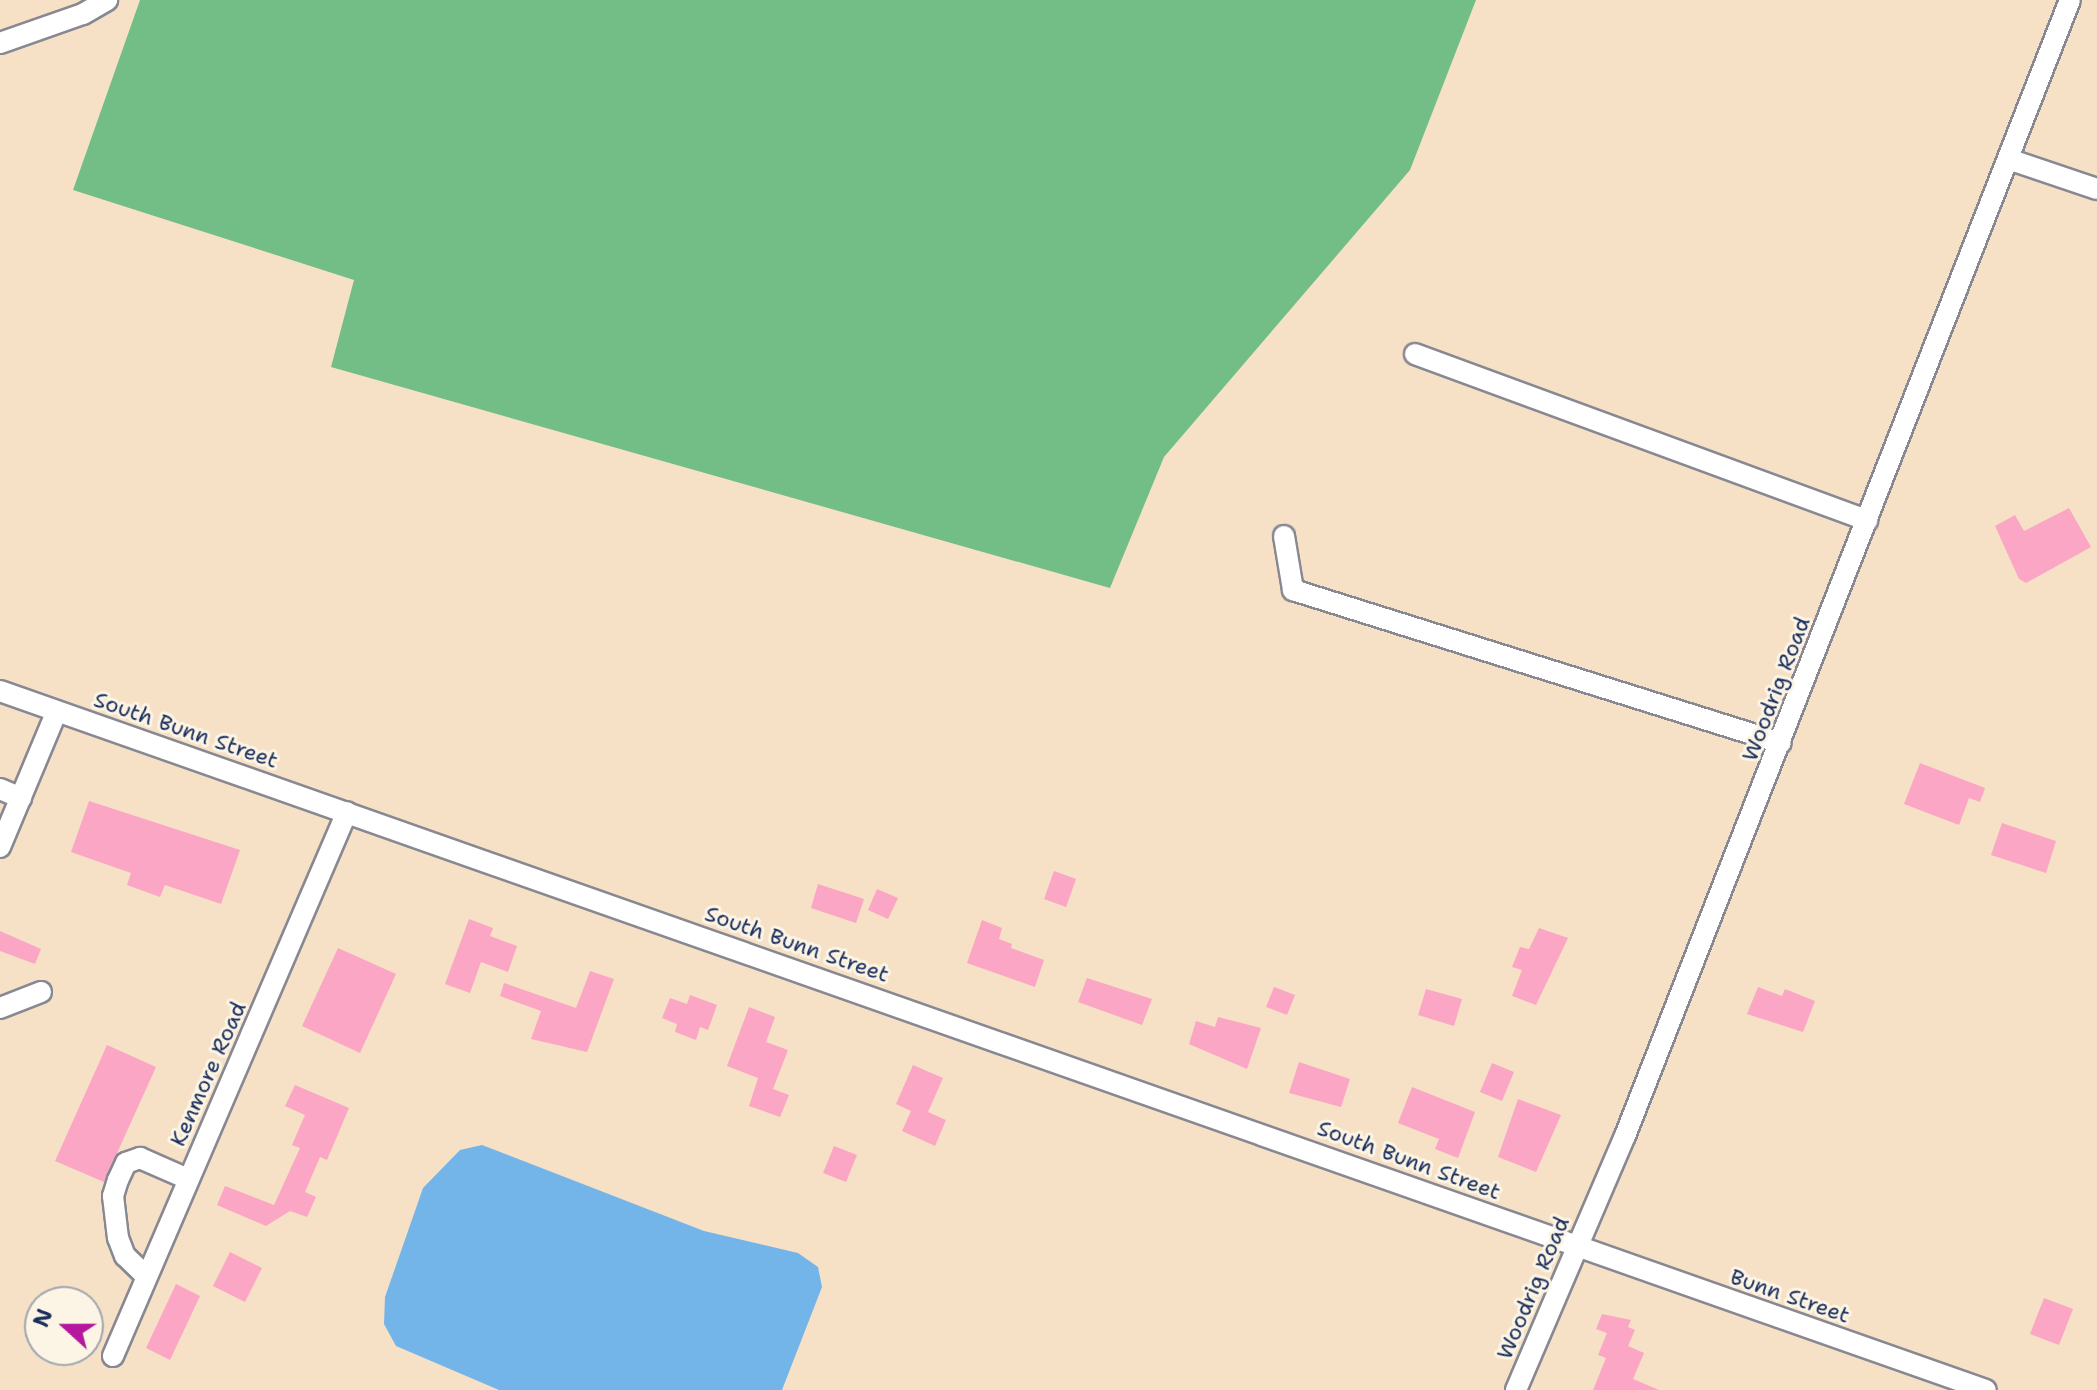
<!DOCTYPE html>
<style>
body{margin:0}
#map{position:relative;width:2097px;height:1390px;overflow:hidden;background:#f6e1c7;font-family:"Shantell Sans",sans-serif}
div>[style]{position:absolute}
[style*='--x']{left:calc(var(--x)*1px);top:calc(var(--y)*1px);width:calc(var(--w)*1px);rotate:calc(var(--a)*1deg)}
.forest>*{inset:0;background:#73be86}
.water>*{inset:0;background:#73b5e8}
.building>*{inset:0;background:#faa6c4}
.roads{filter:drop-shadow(2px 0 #888892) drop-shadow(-2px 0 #888892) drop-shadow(0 2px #888892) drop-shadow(0 -2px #888892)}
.minor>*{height:20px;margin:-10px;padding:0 10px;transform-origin:10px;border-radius:10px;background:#fff}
span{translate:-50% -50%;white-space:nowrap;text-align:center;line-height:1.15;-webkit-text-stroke:6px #fcf5e5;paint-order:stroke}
.street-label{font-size:22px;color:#1b2f5e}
.north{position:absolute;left:24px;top:1286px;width:80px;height:80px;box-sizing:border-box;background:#fcf5e5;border:2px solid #a2a6af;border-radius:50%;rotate:291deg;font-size:22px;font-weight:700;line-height:32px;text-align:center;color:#1b2f5e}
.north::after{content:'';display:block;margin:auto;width:28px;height:36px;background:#b5179e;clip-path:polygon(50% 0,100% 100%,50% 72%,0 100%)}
</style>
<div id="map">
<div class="forest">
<div style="clip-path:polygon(140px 0,1476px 0,1410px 170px,1164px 457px,1110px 588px,331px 367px,354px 280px,73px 190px)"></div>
</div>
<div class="water">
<div style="clip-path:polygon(482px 1145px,704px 1231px,798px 1253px,818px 1267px,822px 1287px,782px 1390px,499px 1390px,396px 1346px,384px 1324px,385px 1297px,423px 1188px,460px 1150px)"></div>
</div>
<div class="building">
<div style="clip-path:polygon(2069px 508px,2091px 547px,2026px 583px,2019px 579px,1995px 526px,2015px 515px,2024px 531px)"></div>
<div style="clip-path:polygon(1920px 763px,1985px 788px,1980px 802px,1969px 798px,1959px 825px,1904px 804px)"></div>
<div style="clip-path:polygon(89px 801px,240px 850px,221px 904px,165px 885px,160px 897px,127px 885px,131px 873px,71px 852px)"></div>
<div style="clip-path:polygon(2002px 823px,2056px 841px,2046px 873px,1991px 855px)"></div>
<div style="clip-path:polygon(1054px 871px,1076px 879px,1066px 907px,1044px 899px)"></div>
<div style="clip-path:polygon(818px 884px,864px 899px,856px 923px,811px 908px)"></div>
<div style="clip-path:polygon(877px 889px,898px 898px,888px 919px,868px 910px)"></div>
<div style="clip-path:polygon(469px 919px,493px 928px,490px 936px,517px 946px,508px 972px,481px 962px,470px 993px,445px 984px)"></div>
<div style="clip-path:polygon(982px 920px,1002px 928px,999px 939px,1012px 944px,1011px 948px,1044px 960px,1035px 987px,967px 963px)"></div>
<div style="clip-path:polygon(1539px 928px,1568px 938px,1536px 1005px,1512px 996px,1522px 970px,1512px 967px,1520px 947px,1529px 949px)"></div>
<div style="clip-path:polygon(0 931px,41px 949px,35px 964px,0 951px)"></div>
<div style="clip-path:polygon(338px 948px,396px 974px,360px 1053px,302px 1026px)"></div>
<div style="clip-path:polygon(590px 971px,614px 979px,587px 1052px,531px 1039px,541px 1011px,500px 996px,504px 983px,576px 1008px)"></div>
<div style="clip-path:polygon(1087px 978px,1152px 999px,1142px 1025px,1078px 1002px)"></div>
<div style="clip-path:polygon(1274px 987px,1295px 995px,1287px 1015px,1266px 1007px)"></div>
<div style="clip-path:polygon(1758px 987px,1782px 996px,1785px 989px,1815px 1001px,1803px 1032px,1747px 1014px)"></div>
<div style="clip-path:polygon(1426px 989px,1462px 999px,1454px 1026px,1418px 1015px)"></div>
<div style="clip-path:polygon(690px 995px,717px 1005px,708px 1030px,700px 1027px,696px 1040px,675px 1032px,677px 1024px,662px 1018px,670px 998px,687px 1004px)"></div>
<div style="clip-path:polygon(749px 1007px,775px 1017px,766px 1042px,788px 1050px,773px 1089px,789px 1095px,780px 1117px,749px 1106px,758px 1078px,727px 1066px)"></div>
<div style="clip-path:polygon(1218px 1017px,1261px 1028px,1247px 1069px,1189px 1044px,1196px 1021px,1215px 1027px)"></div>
<div style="clip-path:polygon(107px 1045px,156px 1067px,104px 1182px,55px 1161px)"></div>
<div style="clip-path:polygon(1299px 1062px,1350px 1079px,1341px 1107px,1289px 1093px)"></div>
<div style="clip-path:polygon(1492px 1063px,1514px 1072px,1502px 1101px,1480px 1092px)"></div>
<div style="clip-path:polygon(913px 1065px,943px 1078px,928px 1112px,946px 1120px,935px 1146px,902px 1131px,911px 1111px,896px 1104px)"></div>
<div style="clip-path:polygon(295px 1085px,349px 1108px,327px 1160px,320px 1157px,305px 1192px,316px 1197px,307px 1217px,290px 1211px,266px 1226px,217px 1205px,225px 1186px,274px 1205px,300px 1148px,292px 1145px,305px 1115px,285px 1106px)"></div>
<div style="clip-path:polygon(1412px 1087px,1475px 1112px,1458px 1158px,1435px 1149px,1439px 1139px,1398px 1123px)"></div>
<div style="clip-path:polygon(1518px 1099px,1561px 1115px,1536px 1172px,1498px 1157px)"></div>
<div style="clip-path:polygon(834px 1146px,857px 1155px,846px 1182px,823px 1173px)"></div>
<div style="clip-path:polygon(230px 1252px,262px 1268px,245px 1302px,213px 1286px)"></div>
<div style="clip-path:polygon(176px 1284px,200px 1296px,170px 1360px,146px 1348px)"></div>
<div style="clip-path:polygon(2044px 1298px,2073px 1309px,2059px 1345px,2030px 1334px)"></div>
<div style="clip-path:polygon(1602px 1314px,1631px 1320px,1628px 1327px,1635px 1330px,1628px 1346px,1644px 1353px,1633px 1379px,1659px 1390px,1593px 1390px,1606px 1358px,1598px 1355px,1607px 1333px,1596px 1329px)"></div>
</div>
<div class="roads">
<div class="minor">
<div style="--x:0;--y:43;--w:88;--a:-19.3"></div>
<div style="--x:83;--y:14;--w:28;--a:-30"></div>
<div style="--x:2008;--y:159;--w:94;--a:18.6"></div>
<div style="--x:1415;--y:354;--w:482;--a:20.2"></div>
<div style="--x:1284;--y:536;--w:55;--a:80.5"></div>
<div style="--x:1293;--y:590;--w:511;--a:17.41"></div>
<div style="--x:0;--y:691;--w:2105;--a:19.39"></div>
<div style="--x:0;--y:789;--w:23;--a:23"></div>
<div style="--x:0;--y:847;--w:147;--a:-67.3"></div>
<div style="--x:0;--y:1008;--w:44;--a:-21.3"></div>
<div style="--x:146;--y:1276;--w:29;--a:-136"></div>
<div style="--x:125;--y:1256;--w:19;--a:-111"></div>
<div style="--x:118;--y:1238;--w:42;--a:-96.8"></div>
<div style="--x:113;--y:1196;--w:17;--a:-73"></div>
<div style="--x:118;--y:1180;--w:19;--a:-65"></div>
<div style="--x:126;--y:1163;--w:15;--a:-20"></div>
<div style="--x:140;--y:1158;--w:52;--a:23.6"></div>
<div style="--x:113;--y:1356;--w:592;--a:-66.73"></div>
<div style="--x:1516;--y:1390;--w:276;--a:-66.8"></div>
<div style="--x:1625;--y:1136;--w:1220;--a:-68.61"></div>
</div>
</div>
<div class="street-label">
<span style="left:1776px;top:689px;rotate:-69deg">Woodrig Road</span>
<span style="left:186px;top:730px;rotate:19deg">South Bunn Street</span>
<span style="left:797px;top:944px;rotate:19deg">South Bunn Street</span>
<span style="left:208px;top:1074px;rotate:-66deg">Kenmore Road</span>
<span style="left:1409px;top:1160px;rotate:20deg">South Bunn Street</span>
<span style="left:1533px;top:1288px;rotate:-67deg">Woodrig Road</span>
<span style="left:1790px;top:1296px;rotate:19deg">Bunn Street</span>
</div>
<div class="north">N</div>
</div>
